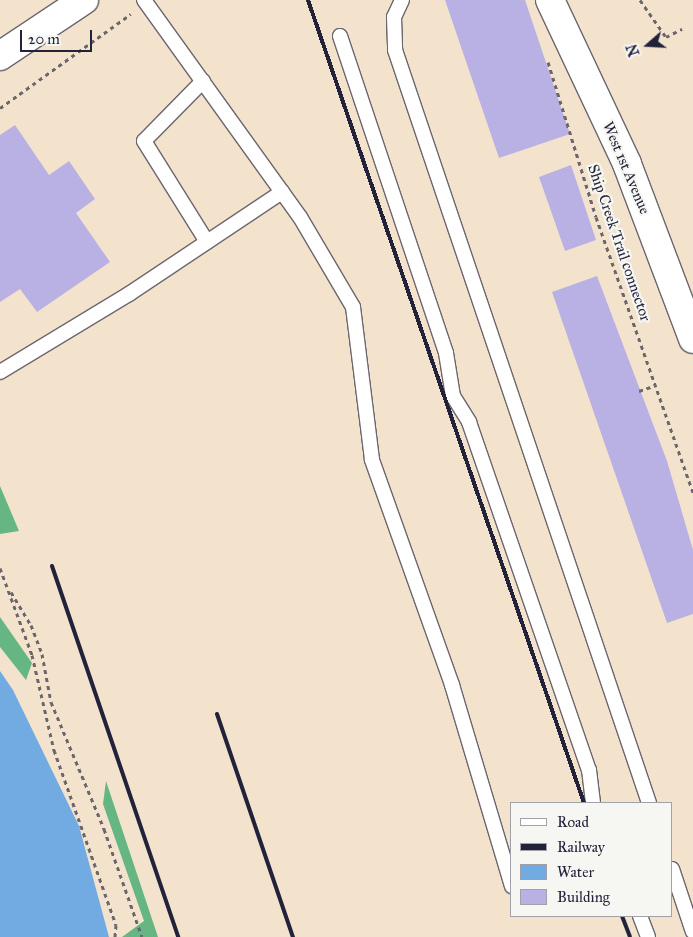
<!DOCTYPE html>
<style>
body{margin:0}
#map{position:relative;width:693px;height:937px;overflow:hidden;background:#f3e3cd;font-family:"IM FELL Great Primer",serif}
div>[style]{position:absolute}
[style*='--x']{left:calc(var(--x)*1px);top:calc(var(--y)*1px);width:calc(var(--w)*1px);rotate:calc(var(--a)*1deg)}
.forest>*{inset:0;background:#66b683}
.water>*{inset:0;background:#72abe1}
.building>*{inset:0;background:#b9b1e4}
.path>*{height:3px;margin-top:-1.5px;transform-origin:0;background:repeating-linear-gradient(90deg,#6b666e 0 4px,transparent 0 8px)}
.roads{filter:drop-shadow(1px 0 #6b666e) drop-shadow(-1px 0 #6b666e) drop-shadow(0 1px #6b666e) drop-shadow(0 -1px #6b666e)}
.lane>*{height:14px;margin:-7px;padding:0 7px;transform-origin:7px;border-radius:7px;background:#fff}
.street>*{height:28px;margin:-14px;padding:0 14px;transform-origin:14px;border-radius:14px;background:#fff}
.secondary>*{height:28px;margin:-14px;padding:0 14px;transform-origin:14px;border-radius:14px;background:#fff}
.rail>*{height:4px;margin:-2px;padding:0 2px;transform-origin:2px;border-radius:2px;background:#22223b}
span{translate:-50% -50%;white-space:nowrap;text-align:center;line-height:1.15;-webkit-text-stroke:4.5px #f6f6f2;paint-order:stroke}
.street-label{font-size:15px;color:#22223b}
.legend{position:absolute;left:510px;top:802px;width:162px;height:115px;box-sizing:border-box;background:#f6f6f2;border:1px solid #a1a1a9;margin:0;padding:6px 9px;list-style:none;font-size:15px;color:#22223b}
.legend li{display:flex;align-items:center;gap:10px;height:25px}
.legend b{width:25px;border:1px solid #a1a1a9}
.north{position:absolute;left:623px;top:20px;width:50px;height:50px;-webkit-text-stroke:4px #f6f6f2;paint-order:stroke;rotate:251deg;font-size:14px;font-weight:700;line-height:20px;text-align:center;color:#22223b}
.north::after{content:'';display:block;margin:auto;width:18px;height:22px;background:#22223b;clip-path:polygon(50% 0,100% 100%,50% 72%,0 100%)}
.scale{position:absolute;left:20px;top:30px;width:72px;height:22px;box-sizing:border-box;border:2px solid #22223b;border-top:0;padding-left:6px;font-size:15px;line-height:18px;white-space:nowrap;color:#22223b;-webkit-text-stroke:4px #f6f6f2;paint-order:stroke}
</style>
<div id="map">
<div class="forest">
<div style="clip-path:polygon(0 486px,19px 531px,0 534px)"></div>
<div style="clip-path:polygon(0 617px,32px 663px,26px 680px,0 647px)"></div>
<div style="clip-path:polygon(106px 781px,158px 937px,122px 937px,144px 921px,103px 804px)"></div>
</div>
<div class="water">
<div style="clip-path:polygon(0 671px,13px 690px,79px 826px,109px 937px,0 937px)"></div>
</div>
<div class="building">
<div style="clip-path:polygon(445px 0,525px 0,570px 134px,499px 158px)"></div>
<div style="clip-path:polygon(15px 125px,49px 175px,69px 161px,95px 199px,76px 213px,110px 262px,37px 312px,20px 289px,0 302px,0 135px)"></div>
<div style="clip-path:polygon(571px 165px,596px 240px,565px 251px,539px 177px)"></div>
<div style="clip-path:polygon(597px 276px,667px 461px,693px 550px,693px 614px,667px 623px,552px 292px)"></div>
</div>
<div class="path">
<div style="--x:640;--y:0;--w:45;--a:54.9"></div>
<div style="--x:666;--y:37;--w:18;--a:-27"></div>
<div style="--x:548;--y:62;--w:162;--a:72.8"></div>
<div style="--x:596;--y:217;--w:293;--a:70.6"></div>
<div style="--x:0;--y:108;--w:161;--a:-35.7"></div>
<div style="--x:639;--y:391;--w:18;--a:-19"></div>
<div style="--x:0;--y:568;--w:93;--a:69.8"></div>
<div style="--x:32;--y:655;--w:98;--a:77"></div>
<div style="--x:54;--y:750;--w:186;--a:70.5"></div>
<div style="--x:116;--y:925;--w:12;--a:95"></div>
<div style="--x:11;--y:592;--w:39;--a:59"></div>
<div style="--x:31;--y:625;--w:31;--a:69"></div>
<div style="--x:42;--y:654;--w:49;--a:79.4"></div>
<div style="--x:51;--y:702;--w:138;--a:67.3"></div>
<div style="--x:104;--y:829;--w:114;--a:70.6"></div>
</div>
<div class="roads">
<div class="lane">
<div style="--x:144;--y:0;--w:267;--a:54.3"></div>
<div style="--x:300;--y:217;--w:104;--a:59.5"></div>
<div style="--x:353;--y:307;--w:154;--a:82.9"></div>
<div style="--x:372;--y:460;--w:239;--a:70.4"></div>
<div style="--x:452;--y:685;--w:210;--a:73.4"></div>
<div style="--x:402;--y:0;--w:19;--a:115"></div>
<div style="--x:394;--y:17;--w:33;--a:88"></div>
<div style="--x:395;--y:50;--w:795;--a:71.36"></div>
<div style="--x:340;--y:36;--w:334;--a:71.5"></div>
<div style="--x:446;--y:353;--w:44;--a:80.8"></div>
<div style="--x:453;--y:396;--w:31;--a:58"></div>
<div style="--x:469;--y:422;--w:368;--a:71"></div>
<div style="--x:589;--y:770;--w:33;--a:83"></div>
<div style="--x:203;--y:81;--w:84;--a:134.5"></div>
<div style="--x:144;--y:141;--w:119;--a:58"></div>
<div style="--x:0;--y:372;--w:151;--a:-31.2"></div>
<div style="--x:129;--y:294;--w:184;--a:-33.7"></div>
<div style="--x:672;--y:869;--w:66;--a:71.6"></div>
<div style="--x:640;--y:916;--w:22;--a:69"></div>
</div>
<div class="street">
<div style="--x:550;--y:0;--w:181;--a:64.8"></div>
<div style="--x:627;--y:164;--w:187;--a:69.3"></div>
</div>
<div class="secondary">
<div style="--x:0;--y:56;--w:101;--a:-33.7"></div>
</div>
</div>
<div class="rail">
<div style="--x:308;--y:0;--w:849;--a:71.03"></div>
<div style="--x:52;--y:566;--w:392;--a:71.2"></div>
<div style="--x:217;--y:714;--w:236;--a:71.2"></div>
<div style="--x:622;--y:916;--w:22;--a:69"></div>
</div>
<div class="street-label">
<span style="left:626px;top:168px;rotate:67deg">West 1st Avenue</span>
<span style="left:619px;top:243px;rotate:71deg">Ship Creek Trail connector</span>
</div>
<ul class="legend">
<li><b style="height:6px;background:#fff"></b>Road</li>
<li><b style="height:6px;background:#22223b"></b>Railway</li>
<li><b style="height:14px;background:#72abe1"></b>Water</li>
<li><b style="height:14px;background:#b9b1e4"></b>Building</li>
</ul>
<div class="north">N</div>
<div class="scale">20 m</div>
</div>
